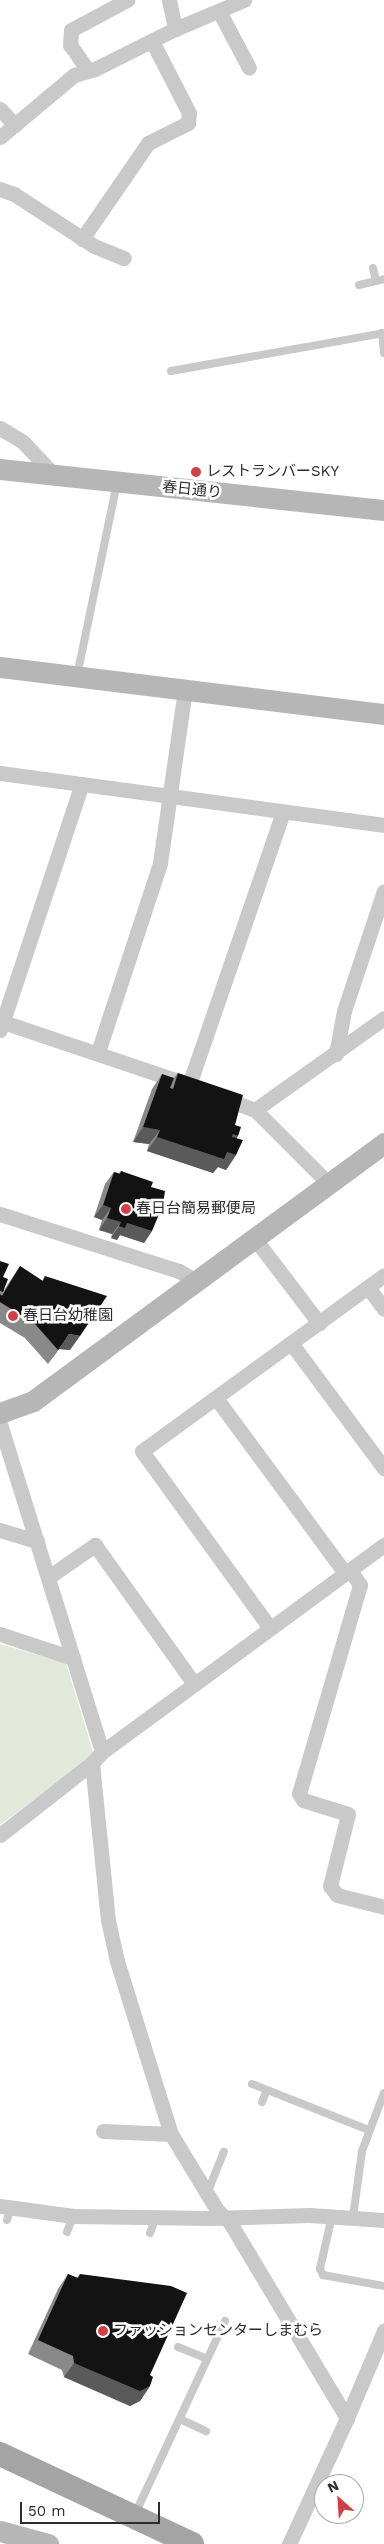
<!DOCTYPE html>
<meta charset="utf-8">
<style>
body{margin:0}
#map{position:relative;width:384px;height:2544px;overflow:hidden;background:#fff;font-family:"Work Sans","Noto Sans JP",sans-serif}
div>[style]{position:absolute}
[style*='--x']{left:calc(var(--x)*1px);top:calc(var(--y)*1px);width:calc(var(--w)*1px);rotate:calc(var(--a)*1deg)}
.green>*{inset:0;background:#e2e9db}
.lane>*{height:8px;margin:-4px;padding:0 4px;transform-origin:4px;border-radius:4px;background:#c9c9c9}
.street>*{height:15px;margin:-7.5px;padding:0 7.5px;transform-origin:7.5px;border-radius:7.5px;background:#c9c9c9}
.secondary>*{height:21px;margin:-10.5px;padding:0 10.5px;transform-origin:10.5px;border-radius:10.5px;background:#b6b6b6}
.primary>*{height:24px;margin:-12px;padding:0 12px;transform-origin:12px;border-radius:12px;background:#a4a4a4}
.wall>*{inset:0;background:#898989}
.shaded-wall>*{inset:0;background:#5a5a5a}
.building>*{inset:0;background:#131313}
.dots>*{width:14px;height:14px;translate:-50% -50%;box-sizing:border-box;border:2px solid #fff;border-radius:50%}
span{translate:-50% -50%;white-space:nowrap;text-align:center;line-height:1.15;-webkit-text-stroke:5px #fff;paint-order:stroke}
.poi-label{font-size:15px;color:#2c2c2c}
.left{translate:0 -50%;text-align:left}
.street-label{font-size:15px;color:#2c2c2c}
.north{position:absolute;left:314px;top:2474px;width:50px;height:50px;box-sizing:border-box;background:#fff;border:1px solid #ababab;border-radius:50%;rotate:334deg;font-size:14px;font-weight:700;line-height:20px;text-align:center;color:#2c2c2c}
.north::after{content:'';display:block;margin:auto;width:18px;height:22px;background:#d23f44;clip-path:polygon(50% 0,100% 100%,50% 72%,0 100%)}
.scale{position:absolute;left:20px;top:2502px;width:140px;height:22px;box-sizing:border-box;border:2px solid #2c2c2c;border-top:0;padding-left:6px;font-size:15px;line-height:18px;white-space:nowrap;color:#2c2c2c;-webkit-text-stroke:4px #fff;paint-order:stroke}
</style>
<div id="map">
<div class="green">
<div style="clip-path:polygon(0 1644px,66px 1663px,94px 1755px,0 1825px)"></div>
</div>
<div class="lane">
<div style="--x:373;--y:268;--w:13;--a:77"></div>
<div style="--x:359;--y:285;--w:26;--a:-13"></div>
<div style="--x:382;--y:333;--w:20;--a:84"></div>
<div style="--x:171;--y:371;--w:216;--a:-10.1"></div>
<div style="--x:77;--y:676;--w:198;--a:-78.3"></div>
<div style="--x:252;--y:2084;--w:126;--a:21.5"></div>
<div style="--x:262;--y:2102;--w:13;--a:-67"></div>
<div style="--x:205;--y:2191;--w:7;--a:-45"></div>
<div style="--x:210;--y:2186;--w:37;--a:-68"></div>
<div style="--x:332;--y:2216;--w:54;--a:102.8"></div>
<div style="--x:320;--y:2269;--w:7;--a:63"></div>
<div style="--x:323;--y:2275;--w:62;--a:10.2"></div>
<div style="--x:353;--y:2217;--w:67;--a:-82.2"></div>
<div style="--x:362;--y:2151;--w:62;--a:-69.2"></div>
<div style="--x:7;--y:2220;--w:13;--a:-72"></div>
<div style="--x:67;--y:2232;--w:17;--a:-69"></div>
<div style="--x:150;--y:2233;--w:17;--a:-69"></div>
<div style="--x:178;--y:2347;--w:31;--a:22"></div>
<div style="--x:180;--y:2419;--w:29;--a:25"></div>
<div style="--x:135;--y:2514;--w:213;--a:-65"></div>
</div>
<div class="street">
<div style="--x:169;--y:0;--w:30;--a:78"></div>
<div style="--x:219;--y:11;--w:64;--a:62.2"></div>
<div style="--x:87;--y:69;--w:29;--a:-125"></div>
<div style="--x:70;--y:45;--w:15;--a:-86"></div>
<div style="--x:71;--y:30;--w:64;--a:-28.2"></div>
<div style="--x:0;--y:109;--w:22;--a:47"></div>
<div style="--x:0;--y:137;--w:97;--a:-40"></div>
<div style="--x:74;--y:75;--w:22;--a:-16"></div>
<div style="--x:95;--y:69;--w:89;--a:-26.6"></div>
<div style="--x:175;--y:29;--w:75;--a:-22.8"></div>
<div style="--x:0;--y:189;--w:15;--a:20"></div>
<div style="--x:14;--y:194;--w:95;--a:33"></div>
<div style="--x:94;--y:246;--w:32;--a:22"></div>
<div style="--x:82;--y:239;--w:116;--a:-55.5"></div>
<div style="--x:148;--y:143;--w:45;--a:-26.6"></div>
<div style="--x:188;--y:123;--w:10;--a:-84"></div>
<div style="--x:189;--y:113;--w:81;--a:-117.2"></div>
<div style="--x:0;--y:428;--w:27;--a:31"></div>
<div style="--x:23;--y:442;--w:47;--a:46.7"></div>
<div style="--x:0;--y:773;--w:388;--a:7.7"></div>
<div style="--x:0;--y:1021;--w:191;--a:18.6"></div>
<div style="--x:0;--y:1030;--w:259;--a:-71.6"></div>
<div style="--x:98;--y:1052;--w:199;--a:-71.8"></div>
<div style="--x:160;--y:863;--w:176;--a:-81.8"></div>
<div style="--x:336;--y:1054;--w:44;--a:-79.5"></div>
<div style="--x:344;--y:1011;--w:126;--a:-71.6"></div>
<div style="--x:189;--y:1085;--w:289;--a:-71"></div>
<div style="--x:221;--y:1097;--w:36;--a:21"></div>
<div style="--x:255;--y:1110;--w:105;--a:45"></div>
<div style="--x:255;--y:1110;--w:158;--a:-35.5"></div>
<div style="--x:0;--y:1214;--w:188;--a:17.7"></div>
<div style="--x:179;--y:1271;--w:20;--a:30"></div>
<div style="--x:255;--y:1239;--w:106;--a:52.7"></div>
<div style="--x:368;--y:1287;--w:27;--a:54"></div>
<div style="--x:291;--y:1343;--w:156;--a:53.4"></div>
<div style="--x:216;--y:1398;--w:217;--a:53.6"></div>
<div style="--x:0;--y:1424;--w:343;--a:72.7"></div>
<div style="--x:102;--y:1752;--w:15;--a:132"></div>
<div style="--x:92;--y:1763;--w:158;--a:84.2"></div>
<div style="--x:108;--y:1920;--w:42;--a:77.6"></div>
<div style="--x:117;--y:1961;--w:181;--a:72.7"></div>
<div style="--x:171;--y:2134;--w:89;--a:58.8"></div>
<div style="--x:217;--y:2210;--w:16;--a:43"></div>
<div style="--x:229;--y:2221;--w:230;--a:59.1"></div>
<div style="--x:347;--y:2418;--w:139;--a:114.7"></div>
<div style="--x:0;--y:1530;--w:39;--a:17"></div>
<div style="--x:350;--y:1570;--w:18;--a:56"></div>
<div style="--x:360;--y:1585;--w:217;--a:106.3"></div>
<div style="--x:299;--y:1793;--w:8;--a:60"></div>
<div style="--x:303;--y:1800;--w:47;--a:17.3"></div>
<div style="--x:348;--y:1814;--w:74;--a:104"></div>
<div style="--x:330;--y:1886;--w:11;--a:52"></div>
<div style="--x:337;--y:1895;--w:49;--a:14.3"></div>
<div style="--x:50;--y:1576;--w:55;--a:-34.6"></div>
<div style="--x:95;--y:1545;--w:171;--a:54.5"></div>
<div style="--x:270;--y:1628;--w:218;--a:-125.9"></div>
<div style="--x:142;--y:1451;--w:299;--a:-36"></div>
<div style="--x:0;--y:1634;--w:77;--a:18.2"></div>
<div style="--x:102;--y:1752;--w:350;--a:-36.3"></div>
<div style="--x:0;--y:1835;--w:117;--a:-38"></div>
<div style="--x:103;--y:2131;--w:68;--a:2.5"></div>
<div style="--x:0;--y:2206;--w:74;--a:7.8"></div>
<div style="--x:73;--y:2216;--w:137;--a:0.8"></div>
<div style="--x:210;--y:2218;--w:99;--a:-1.7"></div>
<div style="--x:309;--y:2215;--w:75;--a:3.8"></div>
<div style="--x:347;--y:2418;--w:95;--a:-67"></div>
</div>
<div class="secondary">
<div style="--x:0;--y:469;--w:386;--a:6.1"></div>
<div style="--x:0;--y:667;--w:387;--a:7"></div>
<div style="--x:0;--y:1413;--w:35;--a:-20"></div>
<div style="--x:33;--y:1401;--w:436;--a:-36.3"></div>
<div style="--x:0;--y:2531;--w:50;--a:15.2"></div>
</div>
<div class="primary">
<div style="--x:0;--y:2454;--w:212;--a:25.1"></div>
</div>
<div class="wall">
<div style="clip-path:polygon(178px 1073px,235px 1125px,237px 1138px,236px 1155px,226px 1170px,218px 1167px,213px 1173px,147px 1151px,149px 1144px,133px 1142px,152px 1089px,162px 1074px,173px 1079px)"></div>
<div style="clip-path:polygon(121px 1171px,151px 1187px,152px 1231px,144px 1243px,120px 1235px,117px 1240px,111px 1238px,112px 1234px,99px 1230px,102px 1220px,94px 1217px,105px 1184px,114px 1172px,119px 1173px)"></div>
<div style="clip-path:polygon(0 1261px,3px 1277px,4px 1290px,20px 1266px,42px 1281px,45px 1276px,70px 1350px,59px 1349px,48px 1364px,25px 1338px,0 1323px)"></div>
<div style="clip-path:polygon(68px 2274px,77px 2278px,80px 2274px,150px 2375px,150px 2386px,140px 2401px,130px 2406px,64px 2377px,62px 2370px,28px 2354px,58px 2289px)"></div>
</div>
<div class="shaded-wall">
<div style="clip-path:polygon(143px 1127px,160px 1130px,149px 1144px,133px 1142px)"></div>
<div style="clip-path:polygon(233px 1134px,238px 1136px,228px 1150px)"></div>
<div style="clip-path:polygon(157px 1137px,227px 1152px,236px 1155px,226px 1170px,218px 1167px,213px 1173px,147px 1151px)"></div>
<div style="clip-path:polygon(103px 1205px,111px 1208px,102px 1220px,94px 1217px)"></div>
<div style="clip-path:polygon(107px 1218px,121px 1222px,112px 1234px,99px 1230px)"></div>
<div style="clip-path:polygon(127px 1223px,152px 1231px,144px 1243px,120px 1235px,117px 1240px,111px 1238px,119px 1226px)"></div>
<div style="clip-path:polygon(69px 1334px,80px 1336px,70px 1350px,59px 1349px,48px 1364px)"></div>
<div style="clip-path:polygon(74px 2363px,150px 2386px,140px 2401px,130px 2406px,64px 2377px)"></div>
</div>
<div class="building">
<div style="clip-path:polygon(178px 1073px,243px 1095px,235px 1125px,241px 1127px,238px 1136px,233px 1134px,232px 1137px,243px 1140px,236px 1155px,227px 1152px,224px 1159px,157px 1137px,160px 1130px,143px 1127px,162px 1074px,174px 1078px,170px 1088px,173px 1089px)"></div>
<div style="clip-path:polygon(121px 1171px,153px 1182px,151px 1187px,165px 1191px,163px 1205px,152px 1231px,127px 1223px,125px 1228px,119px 1226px,121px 1222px,107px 1218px,111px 1208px,103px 1205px,114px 1172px,120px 1174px)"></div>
<div style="clip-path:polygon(0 1261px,9px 1264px,3px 1277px,8px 1279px,3px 1292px,0 1291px)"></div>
<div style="clip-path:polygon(20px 1266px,43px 1281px,45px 1276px,107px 1296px,80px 1336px,69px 1334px,58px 1350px,35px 1324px,0 1302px,0 1294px,2px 1296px)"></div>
<div style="clip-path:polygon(68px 2274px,78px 2278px,80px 2274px,171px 2286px,187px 2293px,150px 2375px,153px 2377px,150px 2386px,140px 2391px,74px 2363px,73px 2356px,38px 2340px)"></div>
</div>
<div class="dots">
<div style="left:196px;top:472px;background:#d23f44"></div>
<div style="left:126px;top:1209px;background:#d23f44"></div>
<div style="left:13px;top:1316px;background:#d23f44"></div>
<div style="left:103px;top:2331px;background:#d23f44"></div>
</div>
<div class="poi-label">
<span class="left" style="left:206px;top:472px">レストランバーSKY</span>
<span class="left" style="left:136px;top:1209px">春日台簡易郵便局</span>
<span class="left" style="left:23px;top:1316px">春日台幼稚園</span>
<span class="left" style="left:113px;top:2331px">ファッションセンターしまむら</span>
</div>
<div class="street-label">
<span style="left:192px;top:490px;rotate:6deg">春日通り</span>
</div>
<div class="north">N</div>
<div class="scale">50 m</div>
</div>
